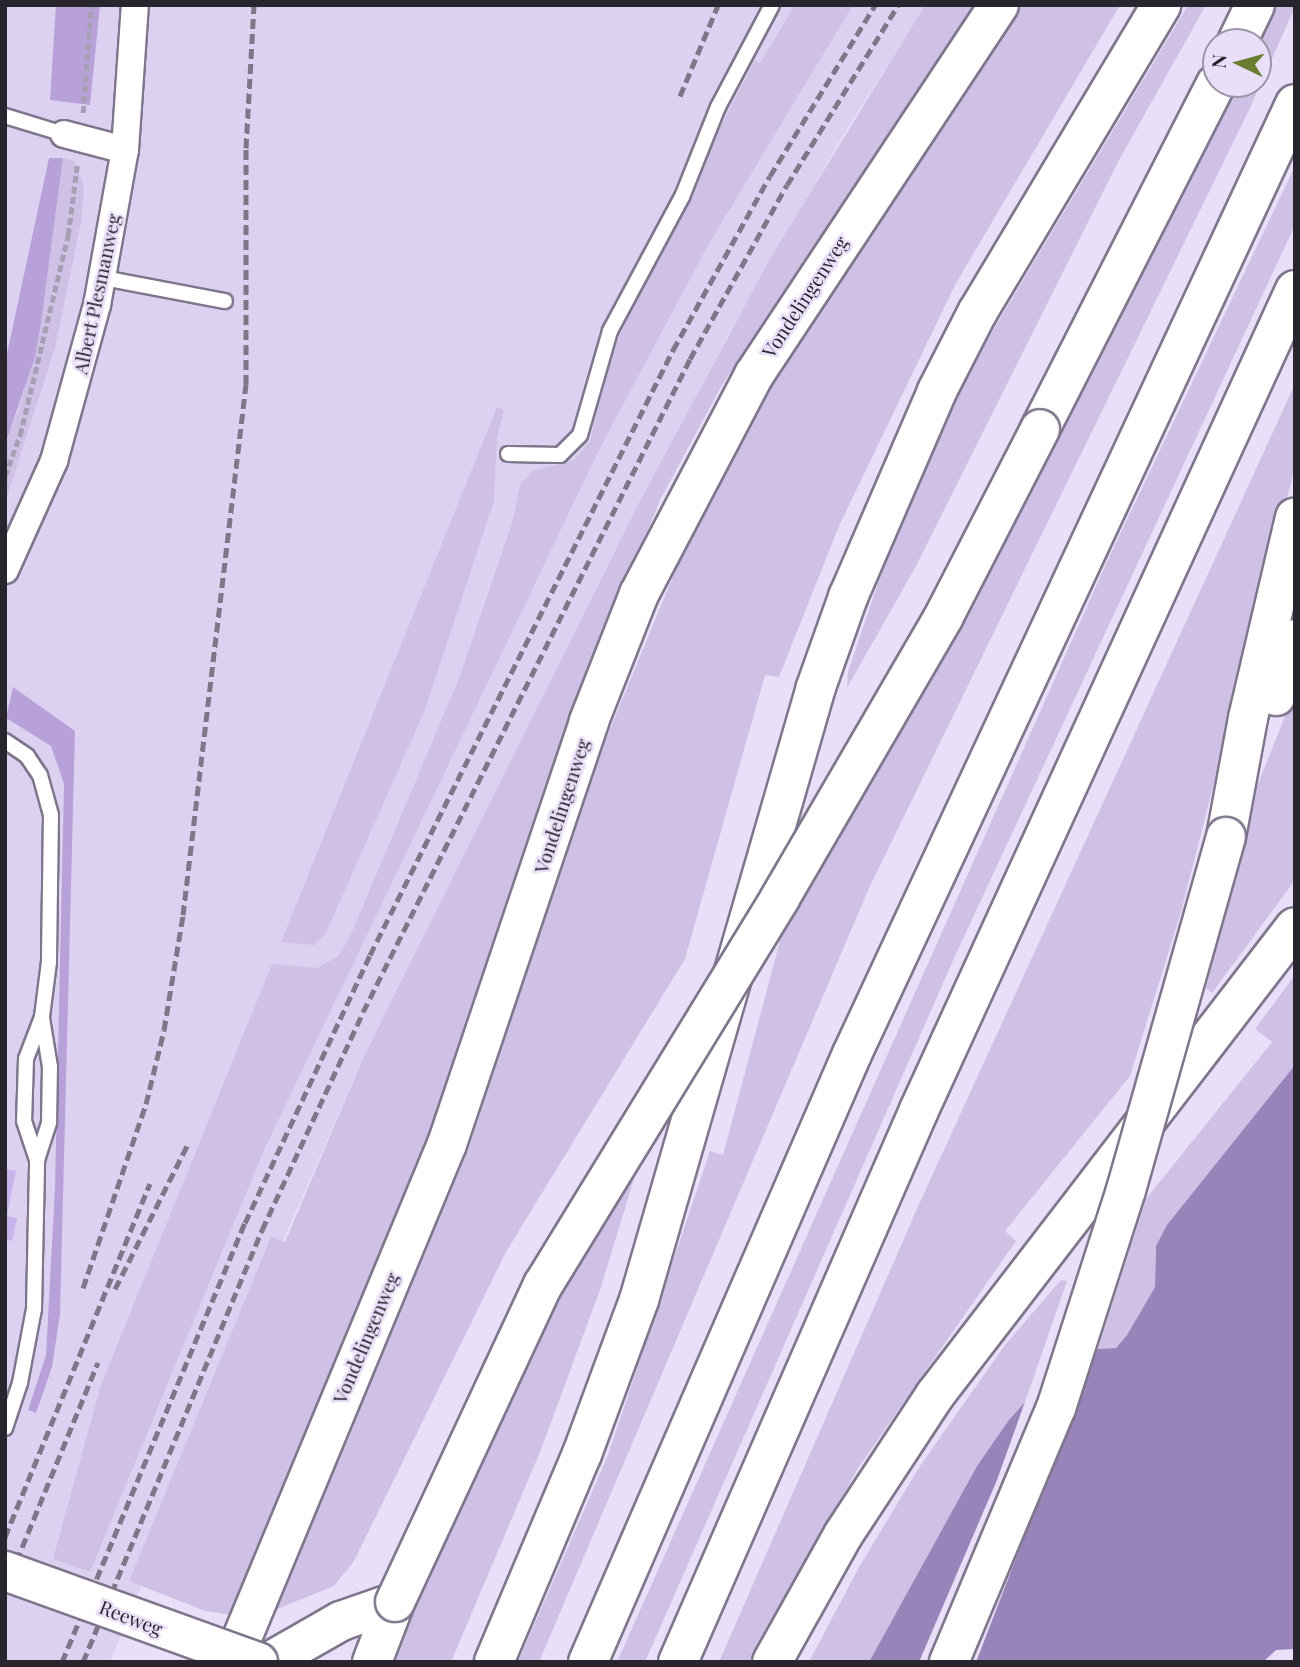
<!DOCTYPE html>
<style>
body{margin:0}
#map{position:relative;width:1300px;height:1667px;overflow:hidden;background:#e9dff8;font-family:"Playfair Display",serif}
div>[style]{position:absolute}
[style*='--x']{left:calc(var(--x)*1px);top:calc(var(--y)*1px);width:calc(var(--w)*1px);rotate:calc(var(--a)*1deg)}
.built>*{inset:0;background:#ddd1f1}
.green>*{inset:0;background:#cfc1e5}
.forest>*{inset:0;background:#b8a1d9}
.water>*{inset:0;background:#9984b9}
.pier>*{inset:0;background:#e9dff8}
.building>*{inset:0;background:#cab4ec}
.path>*{height:4.5px;margin-top:-2.25px;transform-origin:0;background:repeating-linear-gradient(90deg,#a79fb3 0 7px,transparent 0 10.5px)}
.roads{filter:drop-shadow(2px 0 #7f768c) drop-shadow(-2px 0 #7f768c) drop-shadow(0 2px #7f768c) drop-shadow(0 -2px #7f768c)}
.service>*{height:14px;margin:-7px;padding:0 7px;transform-origin:7px;border-radius:7px;background:#fff}
.minor>*{height:26px;margin:-13px;padding:0 13px;transform-origin:13px;border-radius:13px;background:#fff}
.secondary>*{height:38px;margin:-19px;padding:0 19px;transform-origin:19px;border-radius:19px;background:#fff}
.motorway>*{height:38px;margin:-19px;padding:0 19px;transform-origin:19px;border-radius:19px;background:#fff}
.rail>*{height:5px;margin-top:-2.5px;transform-origin:0;background:repeating-linear-gradient(90deg,#7e7787 0 10px,transparent 0 15px)}
.bridges{filter:drop-shadow(2px 0 #7f768c) drop-shadow(-2px 0 #7f768c) drop-shadow(0 2px #7f768c) drop-shadow(0 -2px #7f768c)}
.secondary-bridge>*{height:38px;margin:-19px;padding:0 19px;transform-origin:19px;border-radius:19px;background:#fff}
.motorway-bridge>*{height:38px;margin:-19px;padding:0 19px;transform-origin:19px;border-radius:19px;background:#fff}
span{translate:-50% -50%;white-space:nowrap;text-align:center;line-height:1.15;-webkit-text-stroke:5px #e9dff8;paint-order:stroke}
.street-label{font-size:19px;color:#29252e}
.frame{position:absolute;inset:0;border:7px solid #29252e;pointer-events:none}
.north{position:absolute;left:1202px;top:28px;width:70px;height:70px;box-sizing:border-box;background:#e9dff8;border:2px solid #9c95a7;border-radius:50%;rotate:275deg;font-size:19px;font-weight:700;line-height:28px;text-align:center;color:#29252e}
.north::after{content:'';display:block;margin:auto;width:24px;height:32px;background:#687d2e;clip-path:polygon(50% 0,100% 100%,50% 72%,0 100%)}
</style>
<div id="map">
<div class="built">
<div style="clip-path:polygon(5px 5px,924px 7px,841px 139px,727px 337px,364px 1056px,265px 1282px,110px 1662px,5px 1662px)"></div>
</div>
<div class="green">
<div style="clip-path:polygon(795px 5px,853px 5px,707px 247px,599px 450px,264px 1150px,90px 1572px,53px 1559px,101px 1385px,272px 964px,317px 968px,338px 956px,349px 939px,460px 676px,513px 520px,520px 485px,532px 471px,574px 460px,590px 441px,608px 364px,632px 307px,692px 199px,718px 132px,755px 60px,760px 63px)"></div>
<div style="clip-path:polygon(925px 5px,981px 5px,722px 385px,660px 500px,554px 766px,408px 1203px,231px 1615px,205px 1611px,129px 1581px,271px 1237px,285px 1242px,364px 1056px,641px 499px,771px 257px)"></div>
<div style="clip-path:polygon(1023px 5px,1120px 5px,955px 285px,839px 526px,779px 677px,765px 675px,685px 959px,506px 1252px,354px 1561px,334px 1586px,277px 1609px,468px 1150px,593px 770px,686px 545px,777px 376px)"></div>
<div style="clip-path:polygon(1206px 5px,1118px 162px,916px 566px,847px 688px,848px 672px,910px 488px,974px 362px,1187px 7px)"></div>
<div style="clip-path:polygon(1259px 5px,1295px 7px,1250px 108px,870px 886px,539px 1662px,518px 1662px,608px 1455px,710px 1151px,723px 1155px,786px 918px,1220px 84px,1258px 84px)"></div>
<div style="clip-path:polygon(63px 158px,75px 161px,84px 187px,81px 222px,55px 348px,5px 503px,5px 445px,21px 403px,41px 323px)"></div>
<div style="clip-path:polygon(1295px 166px,1295px 225px,955px 956px,645px 1662px,617px 1662px,1105px 566px)"></div>
<div style="clip-path:polygon(1295px 384px,1295px 467px,1181px 912px,1130px 1076px,1005px 1231px,1016px 1241px,858px 1468px,753px 1662px,719px 1662px,920px 1202px)"></div>
<div style="clip-path:polygon(497px 407px,504px 410px,497px 438px,494px 501px,424px 712px,325px 935px,314px 945px,281px 942px)"></div>
<div style="clip-path:polygon(1295px 691px,1295px 880px,1212px 993px,1206px 988px,1254px 794px)"></div>
<div style="clip-path:polygon(1295px 975px,1295px 1065px,1156px 1246px,1155px 1287px,1127px 1335px,1116px 1348px,1098px 1349px,1146px 1199px,1272px 1042px,1255px 1029px)"></div>
<div style="clip-path:polygon(648px 1133px,600px 1290px,540px 1452px,451px 1662px,396px 1662px,398px 1635px,570px 1270px)"></div>
<div style="clip-path:polygon(1061px 1280px,1067px 1281px,1025px 1402px,977px 1466px,869px 1662px,809px 1662px,858px 1569px,920px 1466px,1005px 1345px)"></div>
</div>
<div class="forest">
<div style="clip-path:polygon(56px 5px,100px 5px,90px 105px,50px 100px)"></div>
<div style="clip-path:polygon(49px 158px,63px 158px,41px 323px,35px 357px,5px 445px,5px 363px)"></div>
<div style="clip-path:polygon(13px 687px,75px 731px,60px 1314px,52px 1367px,36px 1413px,28px 1410px,46px 1355px,55px 1188px,64px 784px,51px 746px,6px 718px)"></div>
</div>
<div class="water">
<div style="clip-path:polygon(1295px 1065px,1295px 1649px,1276px 1650px,1263px 1662px,869px 1662px,977px 1466px,1009px 1420px,1025px 1402px,1098px 1349px,1116px 1348px,1127px 1335px,1155px 1287px,1156px 1246px,1167px 1225px)"></div>
</div>
<div class="pier">
<div style="clip-path:polygon(1098px 1346px,976px 1662px,919px 1662px,997px 1480px,1027px 1396px)"></div>
</div>
<div class="building">
<div style="clip-path:polygon(5px 1169px,16px 1171px,7px 1216px,17px 1218px,12px 1241px,5px 1239px)"></div>
</div>
<div class="path">
<div style="--x:83;--y:113;--w:108;--a:-85.8"></div>
<div style="--x:5;--y:476;--w:44;--a:-69.9"></div>
<div style="--x:20;--y:435;--w:206;--a:-76.5"></div>
<div style="--x:68;--y:235;--w:70;--a:-82.6"></div>
</div>
<div class="roads">
<div class="service">
<div style="--x:5;--y:116;--w:62;--a:17"></div>
<div style="--x:103;--y:278;--w:124;--a:10.7"></div>
<div style="--x:508;--y:454;--w:52;--a:1.1"></div>
<div style="--x:560;--y:455;--w:28;--a:-45"></div>
<div style="--x:580;--y:435;--w:108;--a:-73.9"></div>
<div style="--x:610;--y:331;--w:152;--a:-61.8"></div>
<div style="--x:682;--y:197;--w:97;--a:-68.2"></div>
<div style="--x:718;--y:107;--w:115;--a:-62.1"></div>
<div style="--x:5;--y:741;--w:27;--a:34"></div>
<div style="--x:27;--y:756;--w:23;--a:56"></div>
<div style="--x:40;--y:775;--w:41;--a:74.6"></div>
<div style="--x:51;--y:815;--w:147;--a:90.8"></div>
<div style="--x:49;--y:962;--w:55;--a:97.3"></div>
<div style="--x:42;--y:1017;--w:45;--a:110.9"></div>
<div style="--x:26;--y:1059;--w:62;--a:91.8"></div>
<div style="--x:24;--y:1121;--w:41;--a:71.6"></div>
<div style="--x:5;--y:1428;--w:47;--a:-71.6"></div>
<div style="--x:20;--y:1383;--w:75;--a:-79.3"></div>
<div style="--x:34;--y:1309;--w:149;--a:-88.8"></div>
<div style="--x:37;--y:1160;--w:40;--a:-72"></div>
<div style="--x:49;--y:1122;--w:55;--a:-89"></div>
<div style="--x:50;--y:1067;--w:50;--a:-99.3"></div>
</div>
<div class="minor">
<div style="--x:64;--y:134;--w:63;--a:14.7"></div>
<div style="--x:5;--y:570;--w:120;--a:-65.8"></div>
<div style="--x:54;--y:461;--w:162;--a:-74.6"></div>
<div style="--x:97;--y:305;--w:158;--a:-79.8"></div>
<div style="--x:125;--y:150;--w:145;--a:-86.1"></div>
</div>
<div class="secondary">
<div style="--x:232;--y:1662;--w:561;--a:-67.46"></div>
<div style="--x:447;--y:1144;--w:446;--a:-71.4"></div>
<div style="--x:589;--y:721;--w:136;--a:-68.5"></div>
<div style="--x:639;--y:594;--w:247;--a:-62.3"></div>
<div style="--x:754;--y:375;--w:444;--a:-56.5"></div>
</div>
<div class="motorway">
<div style="--x:1237;--y:42;--w:41;--a:-64.1"></div>
<div style="--x:1040;--y:429;--w:387;--a:-63"></div>
<div style="--x:1276;--y:696;--w:60;--a:-71.6"></div>
<div style="--x:1226;--y:837;--w:121;--a:-79.5"></div>
<div style="--x:1248;--y:718;--w:206;--a:-76.8"></div>
<div style="--x:269;--y:1662;--w:83;--a:-29.7"></div>
<div style="--x:341;--y:1621;--w:57;--a:-19.4"></div>
<div style="--x:372;--y:1662;--w:64;--a:-69"></div>
<div style="--x:494;--y:1662;--w:226;--a:-67.1"></div>
<div style="--x:582;--y:1454;--w:164;--a:-69.7"></div>
<div style="--x:639;--y:1300;--w:638;--a:-73.89"></div>
<div style="--x:816;--y:687;--w:96;--a:-70.4"></div>
<div style="--x:848;--y:597;--w:224;--a:-66.6"></div>
<div style="--x:937;--y:391;--w:88;--a:-62.9"></div>
<div style="--x:977;--y:313;--w:359;--a:-59.1"></div>
<div style="--x:588;--y:1662;--w:663;--a:-66.53"></div>
<div style="--x:852;--y:1054;--w:1048;--a:-65"></div>
<div style="--x:678;--y:1662;--w:602;--a:-66.41"></div>
<div style="--x:919;--y:1110;--w:902;--a:-65.37"></div>
<div style="--x:772;--y:1662;--w:145;--a:-60.8"></div>
<div style="--x:843;--y:1535;--w:168;--a:-56.7"></div>
<div style="--x:935;--y:1395;--w:590;--a:-52.43"></div>
</div>
</div>
<div class="rail">
<div style="--x:680;--y:96;--w:99;--a:-67.3"></div>
<div style="--x:83;--y:1288;--w:194;--a:-71.1"></div>
<div style="--x:146;--y:1104;--w:76;--a:-76.3"></div>
<div style="--x:164;--y:1030;--w:117;--a:-80.6"></div>
<div style="--x:183;--y:915;--w:535;--a:-83.23"></div>
<div style="--x:246;--y:384;--w:236;--a:-90"></div>
<div style="--x:246;--y:148;--w:143;--a:-86.8"></div>
<div style="--x:115;--y:1289;--w:165;--a:-63.3"></div>
<div style="--x:5;--y:1537;--w:382;--a:-67.7"></div>
<div style="--x:5;--y:1589;--w:245;--a:-67.7"></div>
<div style="--x:62;--y:1662;--w:476;--a:-67.4"></div>
<div style="--x:245;--y:1223;--w:296;--a:-65"></div>
<div style="--x:370;--y:955;--w:677;--a:-63.4"></div>
<div style="--x:673;--y:350;--w:199;--a:-60.9"></div>
<div style="--x:770;--y:176;--w:201;--a:-58.4"></div>
<div style="--x:83;--y:1662;--w:468;--a:-67.5"></div>
<div style="--x:262;--y:1230;--w:240;--a:-65.1"></div>
<div style="--x:363;--y:1012;--w:730;--a:-63.4"></div>
<div style="--x:690;--y:359;--w:199;--a:-60.9"></div>
<div style="--x:787;--y:185;--w:211;--a:-58.3"></div>
</div>
<div class="bridges">
<div class="secondary-bridge">
<div style="--x:5;--y:1571;--w:269;--a:19.8"></div>
</div>
<div class="motorway-bridge">
<div style="--x:395;--y:1602;--w:350;--a:-65"></div>
<div style="--x:543;--y:1285;--w:454;--a:-58.5"></div>
<div style="--x:780;--y:898;--w:326;--a:-59.8"></div>
<div style="--x:944;--y:616;--w:210;--a:-62.8"></div>
<div style="--x:949;--y:1662;--w:276;--a:-67.2"></div>
<div style="--x:1056;--y:1408;--w:229;--a:-72.2"></div>
<div style="--x:1126;--y:1190;--w:367;--a:-74.2"></div>
</div>
</div>
<div class="street-label">
<span style="left:97px;top:294px;rotate:-78deg">Albert Plesmanweg</span>
<span style="left:805px;top:297px;rotate:-57deg">Vondelingenweg</span>
<span style="left:562px;top:806px;rotate:-72deg">Vondelingenweg</span>
<span style="left:366px;top:1338px;rotate:-67deg">Vondelingenweg</span>
<span style="left:131px;top:1618px;rotate:21deg">Reeweg</span>
</div>
<div class="frame"></div>
<div class="north">N</div>
</div>
